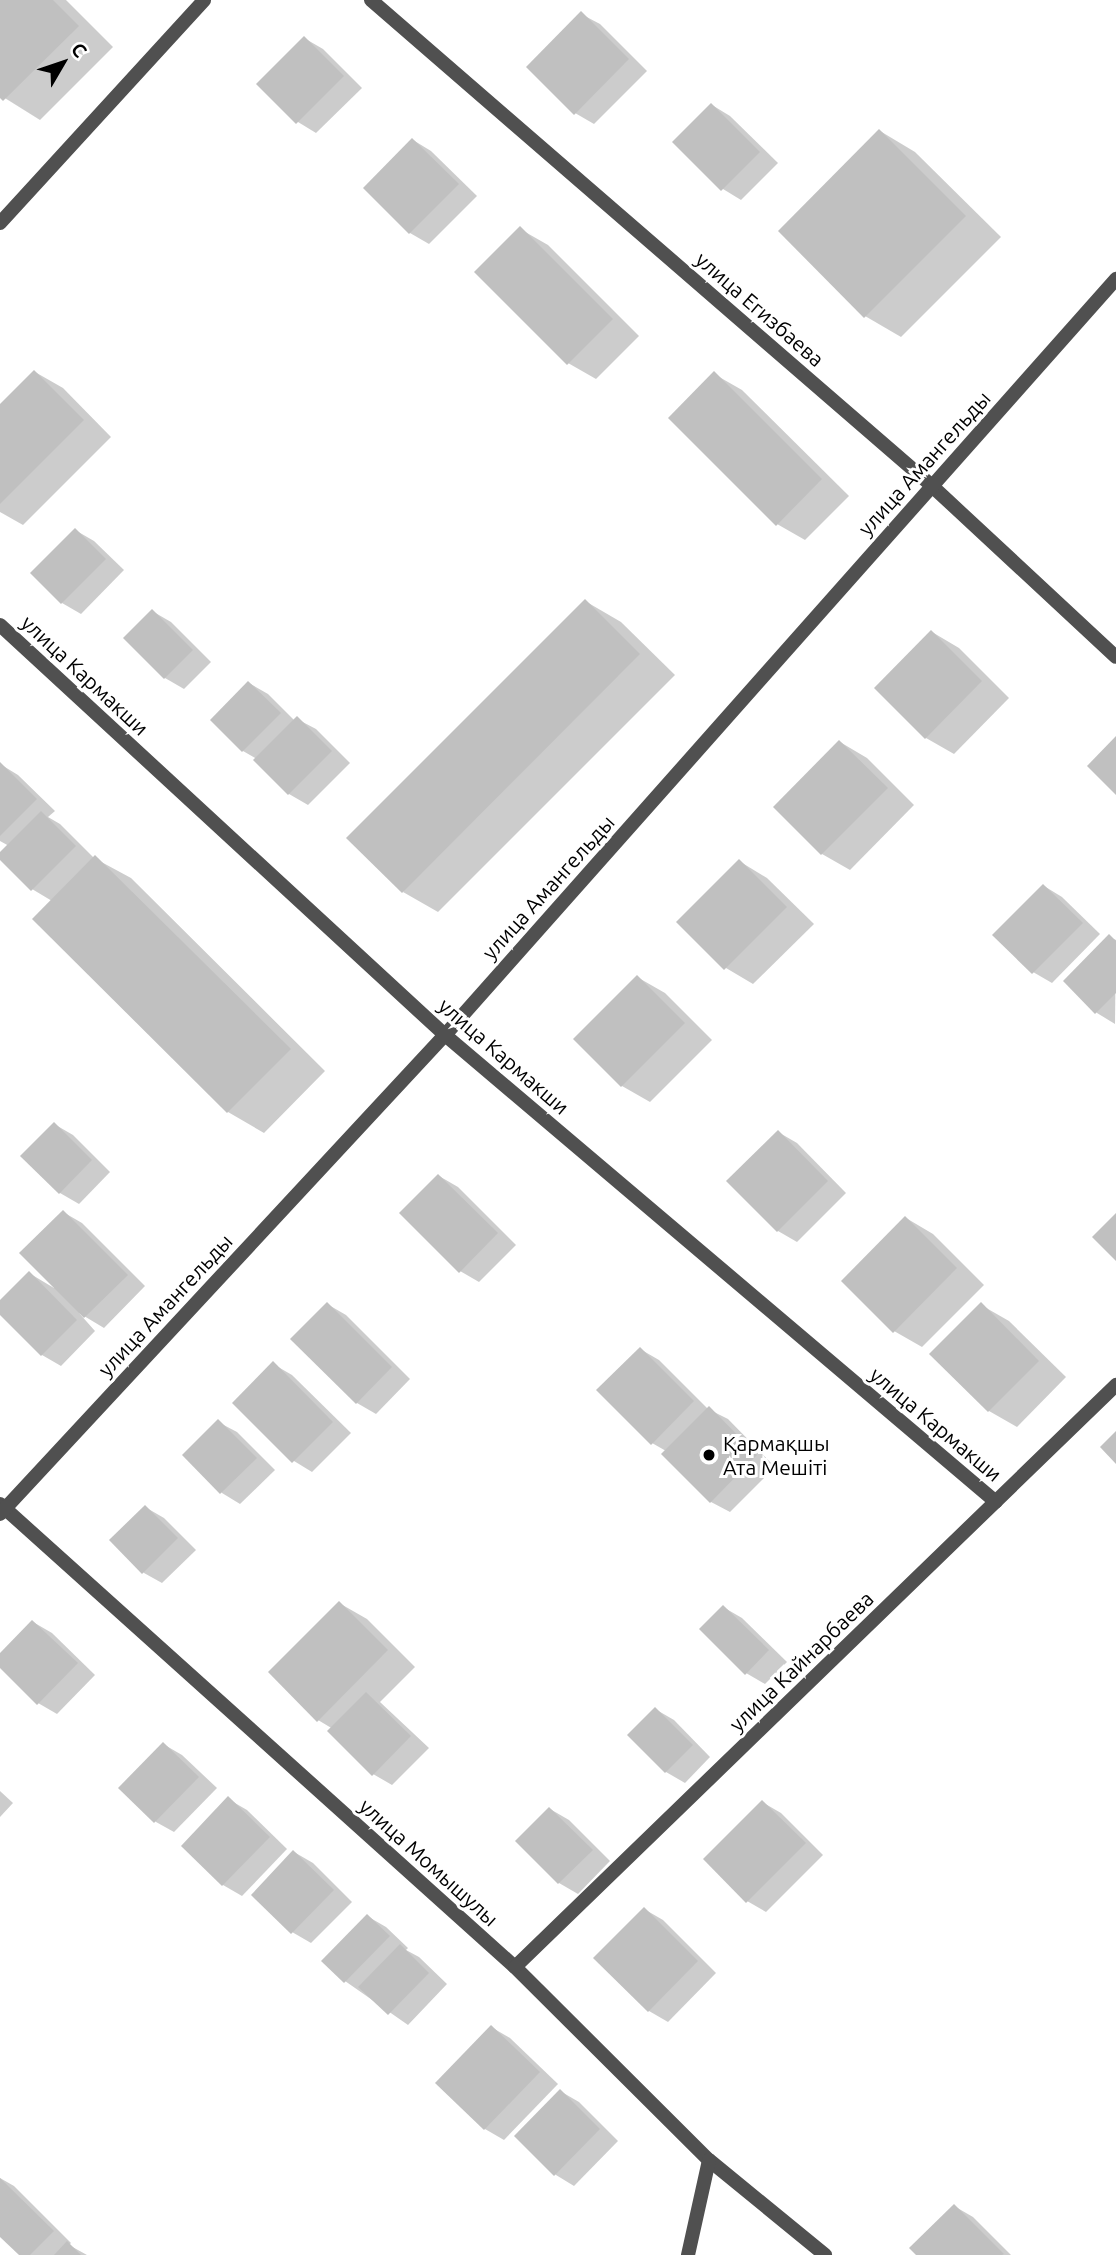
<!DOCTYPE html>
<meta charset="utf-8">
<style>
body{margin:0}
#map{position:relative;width:1116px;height:2255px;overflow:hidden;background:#fff;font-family:Ubuntu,sans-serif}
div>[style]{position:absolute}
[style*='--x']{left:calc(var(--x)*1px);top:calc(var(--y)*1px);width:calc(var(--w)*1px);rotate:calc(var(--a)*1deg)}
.shadow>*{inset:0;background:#0003}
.building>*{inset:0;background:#c0c0c0}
.minor>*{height:14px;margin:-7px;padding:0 7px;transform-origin:7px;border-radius:7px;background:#505050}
.dots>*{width:19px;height:19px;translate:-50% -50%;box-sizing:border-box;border:4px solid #fff;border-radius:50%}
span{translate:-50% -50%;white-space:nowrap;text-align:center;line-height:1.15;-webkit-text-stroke:6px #fff;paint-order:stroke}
.street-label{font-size:21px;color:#000}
.poi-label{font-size:21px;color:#000}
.left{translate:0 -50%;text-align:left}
.north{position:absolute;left:28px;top:28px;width:70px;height:70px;-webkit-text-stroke:5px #fff;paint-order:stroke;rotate:51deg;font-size:19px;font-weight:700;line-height:28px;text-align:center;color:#000}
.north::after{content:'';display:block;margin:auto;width:24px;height:32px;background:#000;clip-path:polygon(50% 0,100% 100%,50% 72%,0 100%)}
</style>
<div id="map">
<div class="shadow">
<div style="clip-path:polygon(0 0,66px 0,113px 47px,40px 120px,0 95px)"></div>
<div style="clip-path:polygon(581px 14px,600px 24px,647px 71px,594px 124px,575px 113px)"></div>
<div style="clip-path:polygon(304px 38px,323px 49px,362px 88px,316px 133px,298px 122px,259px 84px)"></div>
<div style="clip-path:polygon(712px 105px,730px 116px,778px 163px,741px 200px,723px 189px)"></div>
<div style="clip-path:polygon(880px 131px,915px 152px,1001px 237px,901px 337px,865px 316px)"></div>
<div style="clip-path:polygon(413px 140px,431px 151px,477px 196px,429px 244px,410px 233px)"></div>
<div style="clip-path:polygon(520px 229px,548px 245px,639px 336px,596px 379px,568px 363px)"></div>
<div style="clip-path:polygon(35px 372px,63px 388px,111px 437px,23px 525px,0 512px,0 407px)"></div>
<div style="clip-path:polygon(714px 374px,742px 390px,849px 496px,805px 540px,777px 524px)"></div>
<div style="clip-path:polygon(75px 530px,94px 541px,124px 570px,81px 614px,62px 603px)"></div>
<div style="clip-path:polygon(585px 601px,621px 622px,675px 675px,438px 912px,403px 892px)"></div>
<div style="clip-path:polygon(152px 611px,171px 622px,211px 662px,184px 689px,165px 678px)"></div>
<div style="clip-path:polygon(932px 632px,959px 648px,1009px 698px,954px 754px,926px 738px)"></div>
<div style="clip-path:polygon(249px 683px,268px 694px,295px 721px,297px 719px,316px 729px,350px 763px,308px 805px,289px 794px,257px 759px,243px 751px)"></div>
<div style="clip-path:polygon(840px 742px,867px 758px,914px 805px,850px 870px,822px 854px)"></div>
<div style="clip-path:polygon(0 764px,18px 775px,55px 811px,48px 817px,60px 824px,94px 858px,131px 878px,325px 1071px,264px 1133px,228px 1112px,34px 919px,52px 901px,32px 889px,0 857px,9px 846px,0 841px)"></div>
<div style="clip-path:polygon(739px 861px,767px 878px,814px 924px,753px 984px,726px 968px)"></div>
<div style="clip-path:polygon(1044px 886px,1062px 897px,1100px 934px,1052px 983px,1033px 972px)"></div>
<div style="clip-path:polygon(1109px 937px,1116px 940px,1115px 1024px,1097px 1013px,1065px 981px)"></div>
<div style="clip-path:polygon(637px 977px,665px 993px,712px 1040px,650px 1102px,622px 1086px)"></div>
<div style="clip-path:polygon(54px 1124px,73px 1135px,110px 1172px,79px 1204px,60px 1193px)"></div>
<div style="clip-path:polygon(778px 1132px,797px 1143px,846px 1193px,797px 1242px,778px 1231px)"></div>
<div style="clip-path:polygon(439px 1176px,458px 1187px,516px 1245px,479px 1282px,460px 1271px)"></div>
<div style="clip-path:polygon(63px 1212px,82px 1223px,145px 1286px,104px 1328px,79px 1313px,95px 1331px,61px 1366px,42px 1355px,0 1312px,0 1302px,29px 1273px,54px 1288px)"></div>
<div style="clip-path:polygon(906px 1218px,933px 1234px,984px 1285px,922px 1347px,894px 1331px)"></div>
<div style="clip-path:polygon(327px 1304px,346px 1315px,410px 1379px,376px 1414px,357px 1403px)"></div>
<div style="clip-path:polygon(981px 1305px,1009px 1321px,1066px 1377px,1017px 1427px,989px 1411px)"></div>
<div style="clip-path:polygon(640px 1349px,659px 1360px,708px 1409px,728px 1419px,775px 1467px,730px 1512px,711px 1502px,666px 1451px,652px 1443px)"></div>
<div style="clip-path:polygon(273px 1364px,292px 1375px,351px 1433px,312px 1472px,294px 1461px)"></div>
<div style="clip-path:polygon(218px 1422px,237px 1432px,275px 1470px,240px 1504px,222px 1493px,184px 1455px)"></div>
<div style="clip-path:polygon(145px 1507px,164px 1518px,196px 1550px,162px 1583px,144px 1573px,112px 1540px)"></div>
<div style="clip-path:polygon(339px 1603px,367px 1619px,415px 1667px,380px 1702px,429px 1748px,392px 1785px,373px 1774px,333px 1729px,318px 1720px)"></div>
<div style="clip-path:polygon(723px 1607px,742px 1618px,787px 1662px,765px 1684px,746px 1673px)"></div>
<div style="clip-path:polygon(33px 1622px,52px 1633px,95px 1675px,57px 1714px,38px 1703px,0 1666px,0 1655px)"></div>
<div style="clip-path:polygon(655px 1709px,674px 1720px,710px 1757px,685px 1783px,666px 1772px)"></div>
<div style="clip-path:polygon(163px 1744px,182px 1755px,217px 1788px,174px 1832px,156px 1822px,121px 1788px)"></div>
<div style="clip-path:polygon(0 1791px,13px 1803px,0 1817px)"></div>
<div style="clip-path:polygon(228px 1799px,247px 1810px,287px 1849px,242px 1896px,223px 1885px,183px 1846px)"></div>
<div style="clip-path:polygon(762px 1802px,781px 1813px,823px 1855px,766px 1912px,747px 1901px)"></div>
<div style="clip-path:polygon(550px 1809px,569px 1820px,610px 1861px,578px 1894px,559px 1883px,518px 1841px)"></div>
<div style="clip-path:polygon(294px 1852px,313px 1863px,352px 1902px,311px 1943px,292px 1932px)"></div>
<div style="clip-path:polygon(644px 1909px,663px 1920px,716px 1973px,668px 2022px,649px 2011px)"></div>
<div style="clip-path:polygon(367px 1916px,386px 1927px,408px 1948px,406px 1950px,419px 1957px,447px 1984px,408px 2025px,345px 1981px)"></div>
<div style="clip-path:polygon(491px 2027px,510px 2038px,558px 2084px,504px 2140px,485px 2129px)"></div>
<div style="clip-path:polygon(560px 2091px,579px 2102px,618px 2141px,574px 2186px,556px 2175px,516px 2136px)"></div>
<div style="clip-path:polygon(0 2178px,14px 2186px,71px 2243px,69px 2245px,87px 2255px,21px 2255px,0 2234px)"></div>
<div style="clip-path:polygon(954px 2206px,973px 2217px,1011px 2255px,918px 2255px)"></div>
</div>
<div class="building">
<div style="clip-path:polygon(0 0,53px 0,79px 26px,3px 101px,0 98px)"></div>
<div style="clip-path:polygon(581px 11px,629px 59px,574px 115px,526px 67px)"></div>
<div style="clip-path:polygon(304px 36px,344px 76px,296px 124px,256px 84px)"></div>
<div style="clip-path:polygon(711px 103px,760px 152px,721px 191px,672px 142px)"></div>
<div style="clip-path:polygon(879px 129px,966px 216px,864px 318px,778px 231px)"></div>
<div style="clip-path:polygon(412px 138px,459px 184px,409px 234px,363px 188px)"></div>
<div style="clip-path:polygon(520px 226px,613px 319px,567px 365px,474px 272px)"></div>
<div style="clip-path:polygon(34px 370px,84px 420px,0 504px,0 404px)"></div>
<div style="clip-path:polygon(714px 371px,822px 479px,776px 526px,668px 418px)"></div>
<div style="clip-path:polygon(75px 528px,106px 559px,61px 604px,30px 573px)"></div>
<div style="clip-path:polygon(585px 599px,640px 654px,402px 893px,346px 838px)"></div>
<div style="clip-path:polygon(152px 609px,193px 650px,164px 679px,123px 638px)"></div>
<div style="clip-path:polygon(931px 630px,982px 681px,925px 739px,874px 688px)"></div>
<div style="clip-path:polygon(248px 681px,281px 713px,242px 752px,210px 720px)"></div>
<div style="clip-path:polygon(297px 716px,332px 751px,288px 795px,253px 760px)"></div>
<div style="clip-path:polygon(1116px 736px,1116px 795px,1087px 766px)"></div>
<div style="clip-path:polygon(839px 740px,888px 788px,821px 855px,773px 807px)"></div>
<div style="clip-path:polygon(0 762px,37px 799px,0 836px)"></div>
<div style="clip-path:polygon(41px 811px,76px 846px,31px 891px,0 860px,0 852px)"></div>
<div style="clip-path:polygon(95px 855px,291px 1049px,227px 1113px,32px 919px)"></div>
<div style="clip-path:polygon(739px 859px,787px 907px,724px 970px,676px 922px)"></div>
<div style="clip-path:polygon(1043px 884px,1083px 923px,1032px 974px,992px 935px)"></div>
<div style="clip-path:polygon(1109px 934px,1116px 941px,1116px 993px,1095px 1014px,1063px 981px)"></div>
<div style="clip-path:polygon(637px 975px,685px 1023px,621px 1087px,573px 1039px)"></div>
<div style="clip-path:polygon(54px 1122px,92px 1160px,59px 1194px,20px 1156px)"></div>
<div style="clip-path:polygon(778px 1130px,828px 1181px,777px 1232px,726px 1181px)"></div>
<div style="clip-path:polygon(438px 1174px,498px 1233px,459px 1273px,399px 1213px)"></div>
<div style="clip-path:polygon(63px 1210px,128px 1275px,84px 1318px,19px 1253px)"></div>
<div style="clip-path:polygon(1116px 1213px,1116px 1261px,1092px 1237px)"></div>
<div style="clip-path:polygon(905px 1216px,957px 1268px,893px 1333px,841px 1281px)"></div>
<div style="clip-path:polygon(29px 1271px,77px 1320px,41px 1356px,0 1315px,0 1300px)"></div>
<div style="clip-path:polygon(327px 1302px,392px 1367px,356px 1404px,290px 1339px)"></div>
<div style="clip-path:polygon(981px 1302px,1039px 1361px,988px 1412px,929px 1354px)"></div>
<div style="clip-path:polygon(640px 1347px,694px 1401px,651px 1445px,596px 1390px)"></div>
<div style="clip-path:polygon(273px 1361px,333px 1422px,292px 1463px,232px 1403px)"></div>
<div style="clip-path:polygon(709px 1406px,757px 1455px,710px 1503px,661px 1454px)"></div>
<div style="clip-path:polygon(218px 1419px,257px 1458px,220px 1494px,182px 1455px)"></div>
<div style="clip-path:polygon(1116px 1431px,1116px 1464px,1100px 1447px)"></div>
<div style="clip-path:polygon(145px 1505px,178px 1538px,142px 1574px,109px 1540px)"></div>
<div style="clip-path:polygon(339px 1601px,388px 1650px,317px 1722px,268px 1672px)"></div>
<div style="clip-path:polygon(723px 1605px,769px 1650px,745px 1675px,699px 1629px)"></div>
<div style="clip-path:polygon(32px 1620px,78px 1663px,37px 1705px,0 1668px,0 1653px)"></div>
<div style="clip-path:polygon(366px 1692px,411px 1736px,372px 1776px,327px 1731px)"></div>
<div style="clip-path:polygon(655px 1707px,693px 1745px,665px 1773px,627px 1735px)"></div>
<div style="clip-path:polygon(163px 1742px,199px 1777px,154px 1823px,118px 1788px)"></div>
<div style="clip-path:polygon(228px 1796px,270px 1837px,222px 1886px,181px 1846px)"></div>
<div style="clip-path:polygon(762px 1800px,806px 1843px,746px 1903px,703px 1859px)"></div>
<div style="clip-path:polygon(549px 1807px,593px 1850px,558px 1884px,515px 1841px)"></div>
<div style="clip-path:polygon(293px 1850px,334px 1890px,291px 1934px,251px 1895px)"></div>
<div style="clip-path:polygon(644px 1907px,698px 1961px,648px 2012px,593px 1958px)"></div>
<div style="clip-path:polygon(367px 1914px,390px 1936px,344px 1983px,321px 1961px)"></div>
<div style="clip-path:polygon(400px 1944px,429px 1973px,388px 2015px,358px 1987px)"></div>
<div style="clip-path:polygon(491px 2025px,540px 2072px,484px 2130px,435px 2083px)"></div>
<div style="clip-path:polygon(560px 2089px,600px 2129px,554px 2176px,514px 2136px)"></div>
<div style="clip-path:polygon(0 2178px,54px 2231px,30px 2255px,19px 2255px,0 2237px)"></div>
<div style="clip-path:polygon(954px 2204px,1004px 2254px,1002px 2255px,916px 2255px,909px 2248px)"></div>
<div style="clip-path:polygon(67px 2241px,81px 2255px,54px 2255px)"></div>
</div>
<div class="minor">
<div style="--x:371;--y:0;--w:742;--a:40.9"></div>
<div style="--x:932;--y:486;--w:251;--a:42.9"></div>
<div style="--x:0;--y:223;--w:302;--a:-47.5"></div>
<div style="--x:0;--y:625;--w:605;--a:42.66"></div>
<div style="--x:445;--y:1035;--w:722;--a:40.28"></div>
<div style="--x:0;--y:1504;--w:693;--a:41.96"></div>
<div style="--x:515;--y:1967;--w:274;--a:44.9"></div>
<div style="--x:709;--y:2160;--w:150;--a:39.3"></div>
<div style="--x:0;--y:1514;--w:654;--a:-47.11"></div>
<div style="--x:445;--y:1035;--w:1011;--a:-48.41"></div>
<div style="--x:515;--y:1967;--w:837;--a:-44.08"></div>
<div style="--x:688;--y:2255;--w:97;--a:-77.5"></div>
</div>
<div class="dots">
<div style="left:709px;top:1455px;background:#000"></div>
</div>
<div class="street-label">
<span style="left:760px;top:309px;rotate:41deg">улица Егизбаева</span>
<span style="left:924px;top:463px;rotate:-48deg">улица Амангельды</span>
<span style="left:85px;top:675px;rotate:43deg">улица Кармакши</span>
<span style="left:548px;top:887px;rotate:-48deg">улица Амангельды</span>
<span style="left:504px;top:1056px;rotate:41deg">улица Кармакши</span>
<span style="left:165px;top:1305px;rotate:-47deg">улица Амангельды</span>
<span style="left:936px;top:1424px;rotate:40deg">улица Кармакши</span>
<span style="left:801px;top:1661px;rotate:-44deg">улица Кайнарбаева</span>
<span style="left:429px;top:1862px;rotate:42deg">улица Момышулы</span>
</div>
<div class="poi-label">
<span class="left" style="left:723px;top:1455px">Қармақшы<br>Ата Мешіті</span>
</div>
<div class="north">С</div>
</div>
